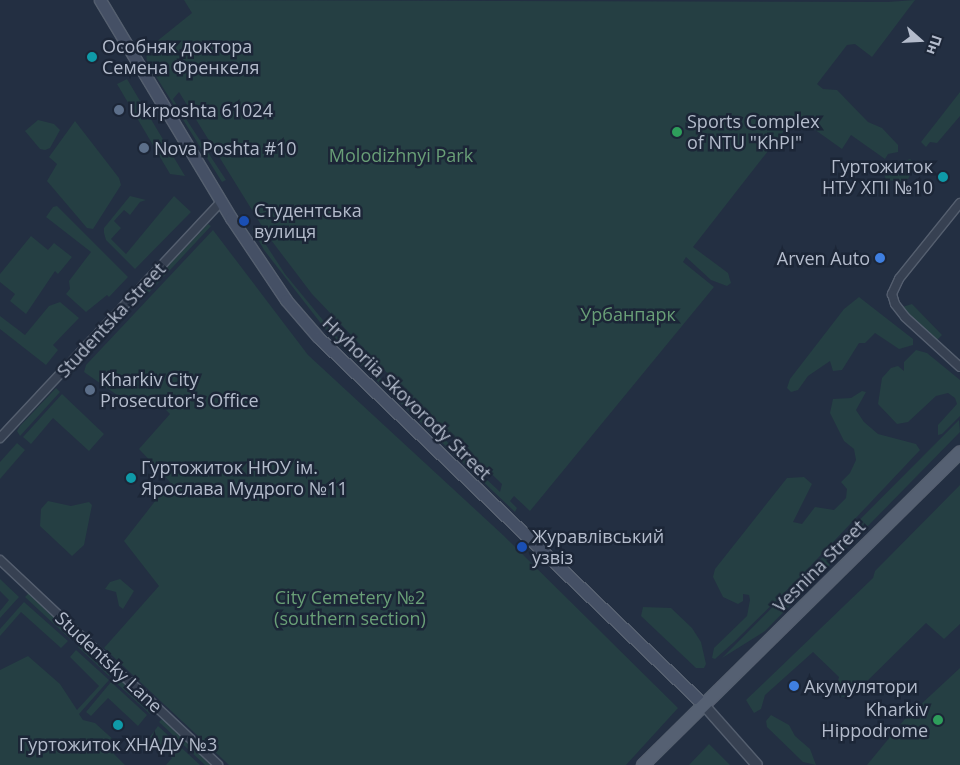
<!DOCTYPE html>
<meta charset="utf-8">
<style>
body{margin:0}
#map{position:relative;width:960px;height:765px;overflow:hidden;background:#232f42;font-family:"Open Sans",sans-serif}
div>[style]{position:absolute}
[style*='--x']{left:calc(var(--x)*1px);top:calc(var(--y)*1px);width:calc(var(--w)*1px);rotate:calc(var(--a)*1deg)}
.green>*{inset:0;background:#253f43}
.roads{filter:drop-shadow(1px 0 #555f6f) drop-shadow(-1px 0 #555f6f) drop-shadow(0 1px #555f6f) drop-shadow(0 -1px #555f6f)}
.minor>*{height:8px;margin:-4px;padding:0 4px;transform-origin:4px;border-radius:4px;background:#374152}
.tertiary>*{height:10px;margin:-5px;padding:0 5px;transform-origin:5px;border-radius:5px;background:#374152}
.secondary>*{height:11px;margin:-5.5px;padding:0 5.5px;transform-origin:5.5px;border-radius:5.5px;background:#455065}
.primary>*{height:12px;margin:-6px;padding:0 6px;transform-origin:6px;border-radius:6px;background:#556072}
.dots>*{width:14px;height:14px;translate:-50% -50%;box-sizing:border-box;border:2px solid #1c2637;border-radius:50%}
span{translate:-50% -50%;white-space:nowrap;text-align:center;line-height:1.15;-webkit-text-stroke:5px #1c2637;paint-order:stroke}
.poi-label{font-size:18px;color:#b4bccc}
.left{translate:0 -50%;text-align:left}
.right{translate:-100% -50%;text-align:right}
.park-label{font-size:18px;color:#699f77}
.street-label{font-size:18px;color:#b4bccc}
.north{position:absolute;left:895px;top:15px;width:50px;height:50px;-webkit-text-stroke:4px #1c2637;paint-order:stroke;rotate:109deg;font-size:14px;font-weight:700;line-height:20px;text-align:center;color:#b4bccc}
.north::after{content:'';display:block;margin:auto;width:18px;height:22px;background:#b4bccc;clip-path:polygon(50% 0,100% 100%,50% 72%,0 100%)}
</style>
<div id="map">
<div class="green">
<div style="clip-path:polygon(184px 0,888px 2px,915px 0,872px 57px,855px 44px,847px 45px,817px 84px,823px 89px,837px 90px,868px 122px,882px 128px,898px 145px,898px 152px,888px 154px,885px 159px,851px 135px,842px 149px,804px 122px,801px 125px,793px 119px,693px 247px,728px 273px,731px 283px,727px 286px,711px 280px,686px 257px,683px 262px,714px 287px,530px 511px,514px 496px,510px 501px,517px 508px,515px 512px,333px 339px,264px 250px,252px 229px,255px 228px,285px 274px,336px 336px,500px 492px,502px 484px,391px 377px,312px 294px,268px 236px,179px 92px,173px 99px,226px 180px,222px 182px,147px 62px,146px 53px,154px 52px,151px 46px,192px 13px)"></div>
<div style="clip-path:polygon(127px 79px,158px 131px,185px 176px,170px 174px,117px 84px)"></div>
<div style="clip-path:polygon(960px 92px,960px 116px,937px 143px,930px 142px,926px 147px,921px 142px)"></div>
<div style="clip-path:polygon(38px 120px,54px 124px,60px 130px,50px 148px,45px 150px,40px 149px,25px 131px)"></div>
<div style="clip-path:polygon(75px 121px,119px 178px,121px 185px,93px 229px,87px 228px,47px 181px,57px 164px,49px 157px)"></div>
<div style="clip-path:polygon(910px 159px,916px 164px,908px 179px,903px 182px,886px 180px,884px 174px,888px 167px)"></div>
<div style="clip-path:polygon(130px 196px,146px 200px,140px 202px,130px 215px,124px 210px,114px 221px,121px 228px,111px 239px,126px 254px,174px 196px,191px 212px,135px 269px,106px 240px,104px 233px,104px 228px)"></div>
<div style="clip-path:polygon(57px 206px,128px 277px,109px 297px,107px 295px,86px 312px,66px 294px,70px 289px,69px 281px,91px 252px,46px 217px,53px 207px)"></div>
<div style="clip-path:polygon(208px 224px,211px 226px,143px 299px,142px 293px)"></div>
<div style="clip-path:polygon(213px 230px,308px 355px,504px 536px,678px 708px,626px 765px,229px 765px,104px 648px,159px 586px,124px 541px,170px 482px,139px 449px,170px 414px,153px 397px,117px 395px,84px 372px,86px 365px)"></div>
<div style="clip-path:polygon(31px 236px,48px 250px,54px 243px,72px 257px,58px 274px,55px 271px,26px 314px,10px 301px,15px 294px,0 282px,0 274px)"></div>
<div style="clip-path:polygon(859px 297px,913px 339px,913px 345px,899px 349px,875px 333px,865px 343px,859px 343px,842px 370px,833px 371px,830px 361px,808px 376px,798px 390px,791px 392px,787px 388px,790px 379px,844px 309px)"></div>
<div style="clip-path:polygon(60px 302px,79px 318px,53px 345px,58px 350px,46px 365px,0 329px,0 316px,25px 335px,49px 306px)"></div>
<div style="clip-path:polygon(912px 304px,942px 335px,937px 340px,906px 314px,902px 307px)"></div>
<div style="clip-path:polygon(916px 350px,927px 353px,960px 380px,960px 416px,942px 434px,938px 435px,938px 425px,957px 404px,955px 398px,948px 393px,936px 396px,908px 422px,897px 424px,878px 404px,882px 378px,891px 368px,898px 366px,904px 371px,904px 362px)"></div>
<div style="clip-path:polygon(56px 388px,60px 392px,20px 436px,17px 431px,20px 426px)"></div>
<div style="clip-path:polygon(862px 391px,866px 392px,856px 410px,864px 422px,878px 434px,916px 444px,920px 450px,802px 575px,734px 642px,715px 659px,712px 658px,714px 648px,747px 616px,750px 600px,749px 595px,743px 594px,743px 601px,738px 604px,723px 597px,713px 577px,715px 569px,787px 478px,804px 477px,812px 484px,793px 522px,802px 524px,815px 507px,834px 510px,846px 498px,847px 489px,841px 482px,850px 473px,856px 460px,854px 449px,844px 441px,830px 413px,833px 399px,851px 398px)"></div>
<div style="clip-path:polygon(62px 394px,104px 434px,89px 451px,53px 418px,31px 444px,23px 437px)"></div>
<div style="clip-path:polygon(959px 420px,960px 432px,765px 631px,722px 658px)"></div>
<div style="clip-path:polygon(17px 443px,25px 450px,0 479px,0 462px)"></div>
<div style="clip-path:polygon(960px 485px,960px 624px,944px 639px,926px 623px,850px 698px,838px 696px,836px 688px,839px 677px,813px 652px,765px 695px,761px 709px,754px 713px,746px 700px,873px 578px,875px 571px)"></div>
<div style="clip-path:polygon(48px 501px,71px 506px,89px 502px,92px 505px,84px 545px,72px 556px,40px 526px,41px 509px)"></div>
<div style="clip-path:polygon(0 579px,19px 597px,0 618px,0 611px,9px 600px,0 591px)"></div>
<div style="clip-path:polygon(120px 579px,134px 591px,123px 609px,119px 606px,116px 592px,105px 589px,110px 582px)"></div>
<div style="clip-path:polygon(31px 591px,76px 632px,70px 639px,25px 597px)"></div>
<div style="clip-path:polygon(24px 602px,68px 641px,61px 648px,21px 612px,0 636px,0 629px)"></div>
<div style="clip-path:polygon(643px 607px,671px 608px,692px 628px,701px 642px,706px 664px,704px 668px,696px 668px,641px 616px)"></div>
<div style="clip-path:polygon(84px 640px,115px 670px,109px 676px,78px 647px)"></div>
<div style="clip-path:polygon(76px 650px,109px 680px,79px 714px,83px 720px,95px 723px,117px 743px,114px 754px,125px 765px,0 765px,0 670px,28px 656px,60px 684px,77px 710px,99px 686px,70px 657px)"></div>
<div style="clip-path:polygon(960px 668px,960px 765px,867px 765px,904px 720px)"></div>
<div style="clip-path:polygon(119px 673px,155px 708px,150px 714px,113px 680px)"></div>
<div style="clip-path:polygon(111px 682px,147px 715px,138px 726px,108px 698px,91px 716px,86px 712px)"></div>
<div style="clip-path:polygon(771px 715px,789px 725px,795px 736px,810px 749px,816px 765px,803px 762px,767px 727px,766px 721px)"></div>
<div style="clip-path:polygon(164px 717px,216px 765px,205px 765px,159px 722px)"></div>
<div style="clip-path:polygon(158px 726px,200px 765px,166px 765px,172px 758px,150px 737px)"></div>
<div style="clip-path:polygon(709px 744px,730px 765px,689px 765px)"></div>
</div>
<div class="roads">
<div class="minor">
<div style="--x:960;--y:203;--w:97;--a:128.8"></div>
<div style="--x:899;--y:279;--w:17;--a:115"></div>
<div style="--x:892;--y:294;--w:10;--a:73"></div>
<div style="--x:895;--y:304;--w:16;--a:52"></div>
<div style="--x:905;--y:317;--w:74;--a:42.3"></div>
<div style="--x:0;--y:438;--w:323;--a:-46.9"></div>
<div style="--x:0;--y:560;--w:299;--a:43.2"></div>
</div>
<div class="tertiary">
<div style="--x:703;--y:704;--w:81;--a:48.5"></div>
</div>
<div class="secondary">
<div style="--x:100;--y:0;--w:254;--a:59"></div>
<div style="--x:231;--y:218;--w:99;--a:56.1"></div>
<div style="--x:286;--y:300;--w:49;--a:49.1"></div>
<div style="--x:318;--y:337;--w:532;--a:43.63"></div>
</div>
<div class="primary">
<div style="--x:643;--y:765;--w:445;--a:-44.6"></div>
</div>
</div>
<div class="dots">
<div style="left:92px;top:57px;background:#0f9aa8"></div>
<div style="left:119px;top:110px;background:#5c6f8a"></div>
<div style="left:677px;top:132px;background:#2e9e5b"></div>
<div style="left:144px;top:148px;background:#5c6f8a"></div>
<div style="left:943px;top:177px;background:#0f9aa8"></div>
<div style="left:244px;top:221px;background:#1a4fb4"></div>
<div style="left:880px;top:258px;background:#3f7fe0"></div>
<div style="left:90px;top:390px;background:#5c6f8a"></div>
<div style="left:131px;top:478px;background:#0f9aa8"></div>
<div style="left:522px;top:547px;background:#1a4fb4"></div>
<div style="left:794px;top:686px;background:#3f7fe0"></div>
<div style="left:938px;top:720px;background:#2e9e5b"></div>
<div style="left:118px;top:725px;background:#0f9aa8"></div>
</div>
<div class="poi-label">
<span class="left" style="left:102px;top:57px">Особняк доктора<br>Семена Френкеля</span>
<span class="left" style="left:129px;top:110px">Ukrposhta 61024</span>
<span class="left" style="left:687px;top:132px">Sports Complex<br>of NTU "KhPI"</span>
<span class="left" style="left:154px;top:148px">Nova Poshta #10</span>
<span class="right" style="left:933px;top:177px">Гуртожиток<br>НТУ ХПІ №10</span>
<span class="left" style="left:254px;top:221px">Студентська<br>вулиця</span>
<span class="right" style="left:870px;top:258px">Arven Auto</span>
<span class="left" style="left:100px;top:390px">Kharkiv City<br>Prosecutor's Office</span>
<span class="left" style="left:141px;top:478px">Гуртожиток НЮУ ім.<br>Ярослава Мудрого №11</span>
<span class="left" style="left:532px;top:547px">Журавлівський<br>узвіз</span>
<span class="left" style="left:804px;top:686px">Акумулятори</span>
<span class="right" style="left:928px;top:720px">Kharkiv<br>Hippodrome</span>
<span style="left:118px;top:744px">Гуртожиток ХНАДУ №3</span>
</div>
<div class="park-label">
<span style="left:401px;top:155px">Molodizhnyi Park</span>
<span style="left:628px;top:314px">Урбанпарк</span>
<span style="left:350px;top:608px">City Cemetery №2<br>(southern section)</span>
</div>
<div class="street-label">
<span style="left:111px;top:320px;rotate:-47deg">Studentska Street</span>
<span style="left:407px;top:398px;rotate:44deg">Hryhoriia Skovorody Street</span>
<span style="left:819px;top:566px;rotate:-45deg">Vesnina Street</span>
<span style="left:109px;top:662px;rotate:43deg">Studentsky Lane</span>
</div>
<div class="north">Пн</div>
</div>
